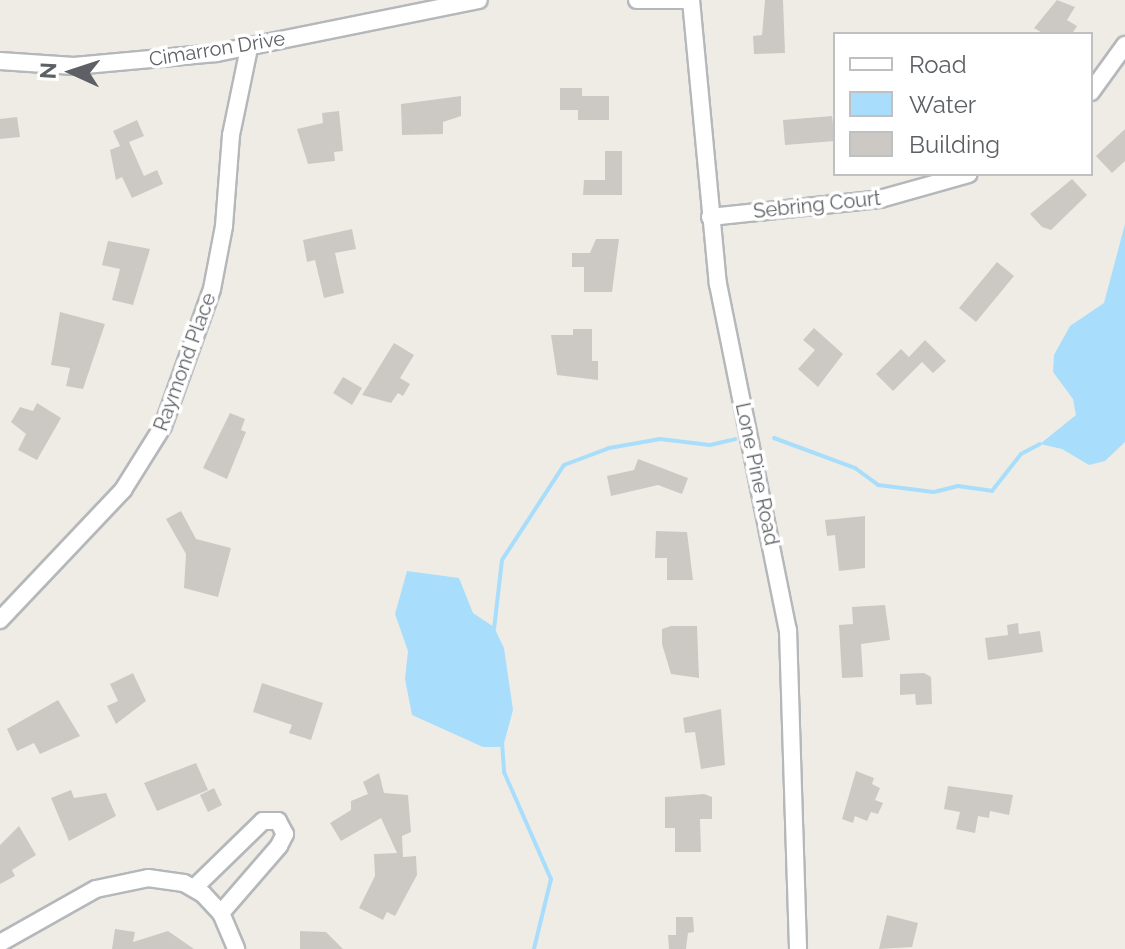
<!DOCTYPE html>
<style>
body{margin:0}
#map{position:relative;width:1125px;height:949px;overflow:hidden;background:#efece5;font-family:Raleway,sans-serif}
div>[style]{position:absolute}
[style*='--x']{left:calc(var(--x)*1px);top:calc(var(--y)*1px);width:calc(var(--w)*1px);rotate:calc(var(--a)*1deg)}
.water>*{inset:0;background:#a8defc}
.stream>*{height:4px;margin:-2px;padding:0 2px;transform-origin:2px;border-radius:2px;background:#a8defc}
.building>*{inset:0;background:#ccc9c4}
.roads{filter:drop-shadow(2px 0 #b5b8bb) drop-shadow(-2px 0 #b5b8bb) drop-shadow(0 2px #b5b8bb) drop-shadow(0 -2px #b5b8bb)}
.minor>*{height:16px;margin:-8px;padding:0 8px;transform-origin:8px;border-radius:8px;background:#fff}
span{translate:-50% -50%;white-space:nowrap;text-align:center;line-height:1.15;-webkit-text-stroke:7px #fff;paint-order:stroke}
.street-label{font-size:20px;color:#5d6165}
.legend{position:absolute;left:833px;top:32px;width:260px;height:144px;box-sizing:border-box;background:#fff;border:2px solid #bec0c1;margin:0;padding:10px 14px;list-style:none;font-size:24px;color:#5d6165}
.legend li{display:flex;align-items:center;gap:16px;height:40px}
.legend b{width:40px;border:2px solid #bec0c1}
.north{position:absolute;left:32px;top:32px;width:80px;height:80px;-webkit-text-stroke:6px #fff;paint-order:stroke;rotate:273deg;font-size:22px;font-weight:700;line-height:32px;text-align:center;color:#5d6165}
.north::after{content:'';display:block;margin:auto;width:28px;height:36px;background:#5d6165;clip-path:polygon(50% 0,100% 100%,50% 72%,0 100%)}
</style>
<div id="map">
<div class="water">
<div style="clip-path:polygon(1125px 224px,1125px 442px,1105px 461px,1089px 465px,1062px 449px,1040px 444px,1076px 415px,1073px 399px,1053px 372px,1054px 355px,1070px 326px,1104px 303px)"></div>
<div style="clip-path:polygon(407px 571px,459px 578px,473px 613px,494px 627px,504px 648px,513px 710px,503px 747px,483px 747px,412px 715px,405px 679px,408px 651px,395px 614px)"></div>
</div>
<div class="stream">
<div style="--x:774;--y:438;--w:86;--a:20.3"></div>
<div style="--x:855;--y:468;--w:29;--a:36"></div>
<div style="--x:878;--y:485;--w:56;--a:7.1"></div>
<div style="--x:934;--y:492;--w:25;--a:-14"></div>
<div style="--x:958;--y:486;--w:34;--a:8"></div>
<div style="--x:992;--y:491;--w:47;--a:-51.9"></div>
<div style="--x:1021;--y:454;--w:21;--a:-28"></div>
<div style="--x:494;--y:629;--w:69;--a:-83.4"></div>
<div style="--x:502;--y:560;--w:113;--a:-56.9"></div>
<div style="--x:564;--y:465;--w:48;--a:-20.7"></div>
<div style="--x:609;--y:448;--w:52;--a:-10"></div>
<div style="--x:660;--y:439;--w:50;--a:6.8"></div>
<div style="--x:710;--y:445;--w:26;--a:-13"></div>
<div style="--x:502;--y:742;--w:30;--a:86"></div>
<div style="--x:504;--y:772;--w:117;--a:66.3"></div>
<div style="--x:551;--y:879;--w:72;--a:103.7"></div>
</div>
<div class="building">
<div style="clip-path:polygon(765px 0,783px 0,785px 53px,754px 54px,753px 36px,762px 35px)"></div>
<div style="clip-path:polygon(1057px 0,1075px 7px,1067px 20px,1077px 26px,1072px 34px,1044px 34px,1034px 28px)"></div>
<div style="clip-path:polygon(560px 88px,582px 88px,582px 96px,609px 96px,609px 120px,578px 120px,578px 110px,560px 110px)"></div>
<div style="clip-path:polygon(461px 96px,461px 116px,443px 122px,443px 134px,402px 135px,401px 104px)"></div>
<div style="clip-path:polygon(339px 111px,343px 151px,334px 152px,335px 161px,308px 164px,297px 129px,323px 123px,322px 113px)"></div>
<div style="clip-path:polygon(832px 116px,835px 141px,785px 145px,783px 120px)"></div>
<div style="clip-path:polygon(17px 117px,20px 137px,0 139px,0 119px)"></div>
<div style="clip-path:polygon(137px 120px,144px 136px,129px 142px,144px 176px,157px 170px,163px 184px,132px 198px,122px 177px,116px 180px,110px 150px,120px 146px,113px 131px)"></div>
<div style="clip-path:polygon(1125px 129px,1125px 161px,1112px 173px,1096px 156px)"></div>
<div style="clip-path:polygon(605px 151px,622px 151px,622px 195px,583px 195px,584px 180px,605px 180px)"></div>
<div style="clip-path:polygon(1072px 179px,1087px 195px,1051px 230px,1042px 227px,1030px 214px)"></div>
<div style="clip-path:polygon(352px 229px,356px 249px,335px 253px,344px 293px,324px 298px,315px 260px,307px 262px,303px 240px)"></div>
<div style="clip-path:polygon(596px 239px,619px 239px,612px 292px,584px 292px,584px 267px,572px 267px,572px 253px,590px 253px)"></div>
<div style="clip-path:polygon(108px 241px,150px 249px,133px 305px,112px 300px,120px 269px,102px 265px)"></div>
<div style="clip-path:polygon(997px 262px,1014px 276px,976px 322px,959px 308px)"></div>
<div style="clip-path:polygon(60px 312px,105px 324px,83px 389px,66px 386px,70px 368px,51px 365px)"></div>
<div style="clip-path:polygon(814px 328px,843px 354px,818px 387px,798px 369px,815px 350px,803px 340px)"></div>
<div style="clip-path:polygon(573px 329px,592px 329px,592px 361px,598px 361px,598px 380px,557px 375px,551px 335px,573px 335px)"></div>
<div style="clip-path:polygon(925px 340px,946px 361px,933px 373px,922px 362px,893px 391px,876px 374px,901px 349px,909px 357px)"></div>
<div style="clip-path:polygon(394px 343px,414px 355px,400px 378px,410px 384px,403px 396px,398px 393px,391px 403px,362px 395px)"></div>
<div style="clip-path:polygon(343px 377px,362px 388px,352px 405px,333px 393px)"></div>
<div style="clip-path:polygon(37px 403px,61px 418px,37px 460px,18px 450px,26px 434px,11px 422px,20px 407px,33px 411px)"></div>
<div style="clip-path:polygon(230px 413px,245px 419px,241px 430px,246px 432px,227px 479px,203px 468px)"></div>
<div style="clip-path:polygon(638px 459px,688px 478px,682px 494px,658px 485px,611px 496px,607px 476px,634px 470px)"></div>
<div style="clip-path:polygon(181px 511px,196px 539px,231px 548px,218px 597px,184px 588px,186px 554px,166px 519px)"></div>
<div style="clip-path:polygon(865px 516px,865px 568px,839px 571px,835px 535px,827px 536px,825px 520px)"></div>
<div style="clip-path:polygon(656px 531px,687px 532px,693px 580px,667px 580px,667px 558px,655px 558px)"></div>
<div style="clip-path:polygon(885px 605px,890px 640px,861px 644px,863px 677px,842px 678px,839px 625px,853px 624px,852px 607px)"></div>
<div style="clip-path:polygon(1018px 623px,1019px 634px,1040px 631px,1043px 652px,988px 660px,985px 638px,1008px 635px,1007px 625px)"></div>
<div style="clip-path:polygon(671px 626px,697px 626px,699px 678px,671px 674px,662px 644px,662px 629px)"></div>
<div style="clip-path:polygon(133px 673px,146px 701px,116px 724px,107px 706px,118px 701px,110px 684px)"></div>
<div style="clip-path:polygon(924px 673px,931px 677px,932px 704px,916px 705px,915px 694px,900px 695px,900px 674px)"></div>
<div style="clip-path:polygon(262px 683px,323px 703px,311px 740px,289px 733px,292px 725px,253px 712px)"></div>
<div style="clip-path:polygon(58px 700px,80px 736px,40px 754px,34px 743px,17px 751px,7px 729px)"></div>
<div style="clip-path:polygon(721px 709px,725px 765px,701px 769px,695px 732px,685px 733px,683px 718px)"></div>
<div style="clip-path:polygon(196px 763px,208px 790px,157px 811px,144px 783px)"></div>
<div style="clip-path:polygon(856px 771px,874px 778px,872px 784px,880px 788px,875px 800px,883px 803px,878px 814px,871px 812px,867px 821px,855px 816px,853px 823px,842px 819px)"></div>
<div style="clip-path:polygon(379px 773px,384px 793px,408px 795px,411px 832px,402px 836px,403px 857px,416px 856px,417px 875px,395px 916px,387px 912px,383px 920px,359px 908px,375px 876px,374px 854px,397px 853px,381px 818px,341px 841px,330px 823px,351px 810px,351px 801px,368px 794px,363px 782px)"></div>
<div style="clip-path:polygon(948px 786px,1013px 795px,1009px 815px,990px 811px,989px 818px,978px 816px,975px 833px,956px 829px,960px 812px,944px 809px)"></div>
<div style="clip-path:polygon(214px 788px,222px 805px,208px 812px,200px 795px)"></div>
<div style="clip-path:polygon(71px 790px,74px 798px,106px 793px,116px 816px,69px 841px,51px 798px)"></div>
<div style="clip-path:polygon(704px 794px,712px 797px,712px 819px,700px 819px,701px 852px,675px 852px,675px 828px,665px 828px,665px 797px)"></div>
<div style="clip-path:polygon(19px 826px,36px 855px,12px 870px,15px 876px,0 884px,0 845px)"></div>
<div style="clip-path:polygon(887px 915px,918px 923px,912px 947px,879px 949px)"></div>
<div style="clip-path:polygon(676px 917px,693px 917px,694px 932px,688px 933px,686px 949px,669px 949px,668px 935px,676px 935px)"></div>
<div style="clip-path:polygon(115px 929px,135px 932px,133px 942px,168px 931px,194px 949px,112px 949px)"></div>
<div style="clip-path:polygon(300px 931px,326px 932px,343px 949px,300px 949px)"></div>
</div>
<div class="roads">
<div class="minor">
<div style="--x:637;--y:0;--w:54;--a:0"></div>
<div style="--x:691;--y:0;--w:285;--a:84.6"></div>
<div style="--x:718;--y:284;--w:353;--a:78.6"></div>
<div style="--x:788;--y:630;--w:319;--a:88.2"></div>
<div style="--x:0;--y:61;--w:74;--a:3.9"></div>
<div style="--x:74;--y:66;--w:143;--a:-5.2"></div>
<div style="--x:216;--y:53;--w:268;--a:-11.4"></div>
<div style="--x:1091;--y:92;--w:58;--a:-54.1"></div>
<div style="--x:710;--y:217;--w:171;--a:-6"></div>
<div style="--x:880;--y:199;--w:92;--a:-15.7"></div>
<div style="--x:0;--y:620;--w:179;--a:-46.6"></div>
<div style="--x:123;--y:490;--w:75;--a:-58"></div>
<div style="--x:163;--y:426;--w:145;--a:-70.3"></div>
<div style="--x:212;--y:289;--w:64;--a:-79.2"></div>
<div style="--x:224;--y:226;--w:91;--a:-85.6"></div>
<div style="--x:231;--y:135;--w:89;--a:-78.3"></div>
<div style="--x:194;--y:888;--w:96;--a:-44.2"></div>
<div style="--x:263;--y:821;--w:15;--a:0"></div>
<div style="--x:278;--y:821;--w:15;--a:62"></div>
<div style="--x:285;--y:834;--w:13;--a:117"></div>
<div style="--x:279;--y:846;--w:89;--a:130.9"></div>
<div style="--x:0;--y:943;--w:110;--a:-29.4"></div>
<div style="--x:96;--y:889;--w:53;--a:-11.9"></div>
<div style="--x:148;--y:878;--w:36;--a:8"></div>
<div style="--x:184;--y:883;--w:22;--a:30"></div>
<div style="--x:203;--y:894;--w:26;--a:47"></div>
<div style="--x:221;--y:913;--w:39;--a:67"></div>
</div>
</div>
<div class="street-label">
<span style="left:217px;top:49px;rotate:-9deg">Cimarron Drive</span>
<span style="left:817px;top:205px;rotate:-6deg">Sebring Court</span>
<span style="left:185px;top:362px;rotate:-70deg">Raymond Place</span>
<span style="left:757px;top:474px;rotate:78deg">Lone Pine Road</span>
</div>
<ul class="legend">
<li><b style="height:10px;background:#fff"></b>Road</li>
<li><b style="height:22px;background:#a8defc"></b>Water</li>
<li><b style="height:22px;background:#ccc9c4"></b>Building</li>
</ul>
<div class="north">N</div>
</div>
